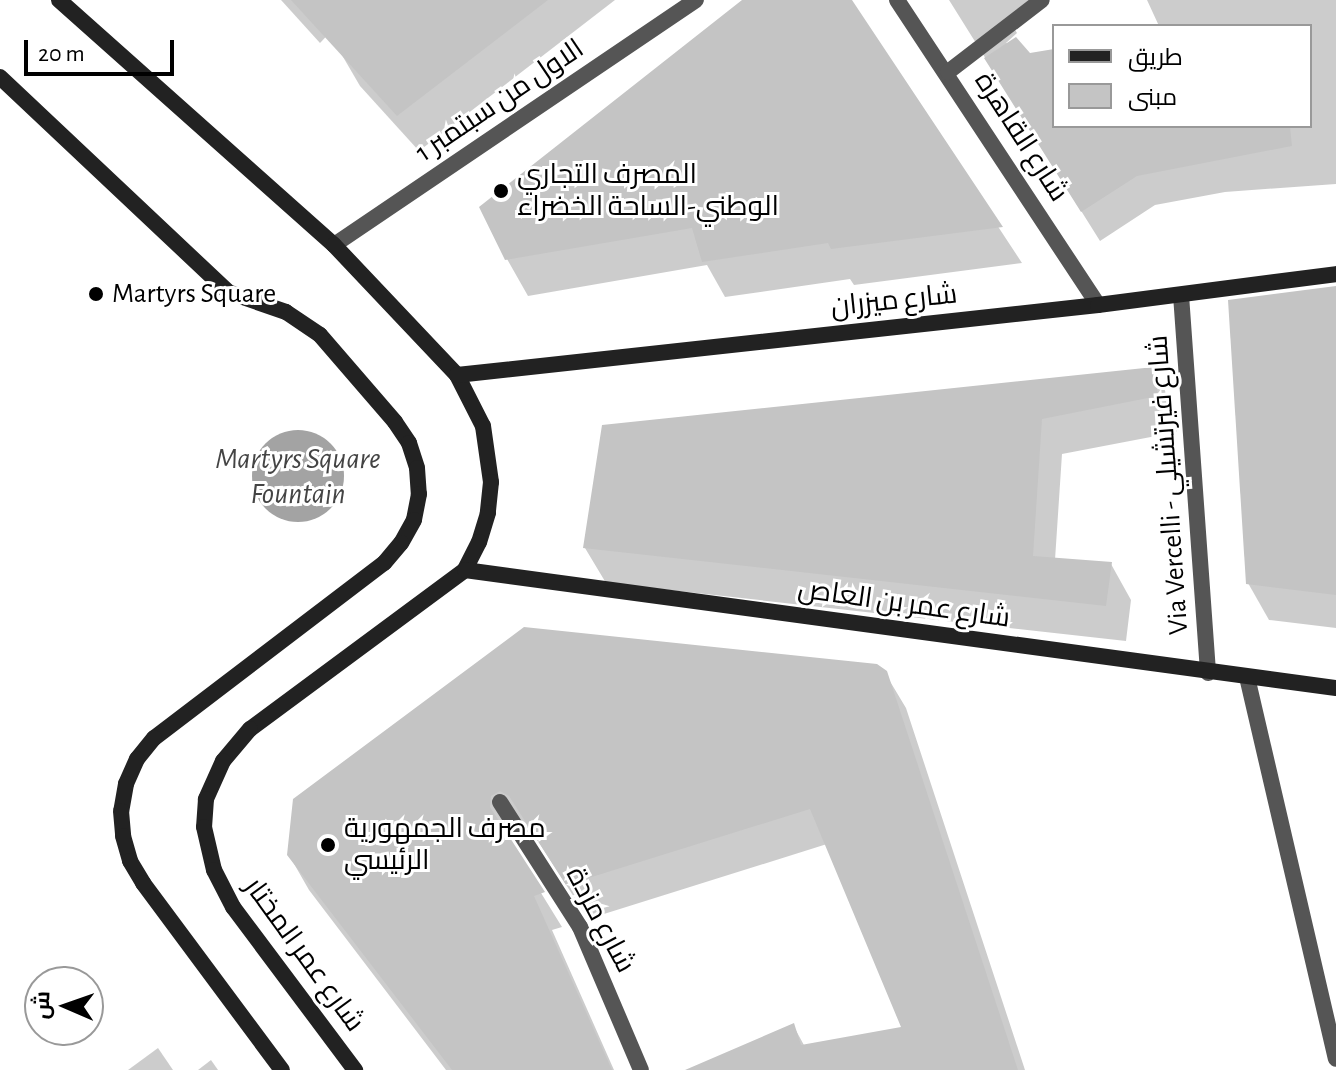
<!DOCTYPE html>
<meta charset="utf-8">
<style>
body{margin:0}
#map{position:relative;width:1336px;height:1070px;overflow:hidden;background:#fff;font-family:"Alegreya Sans",Cairo,sans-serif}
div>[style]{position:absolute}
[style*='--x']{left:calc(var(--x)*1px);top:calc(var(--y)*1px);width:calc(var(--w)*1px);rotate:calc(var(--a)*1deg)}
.water>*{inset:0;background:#a3a3a3}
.round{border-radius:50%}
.shadow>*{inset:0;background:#0003}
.building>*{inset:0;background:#c4c4c4}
.lane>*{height:16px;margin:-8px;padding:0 8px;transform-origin:8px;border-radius:8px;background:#555}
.street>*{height:16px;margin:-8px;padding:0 8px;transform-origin:8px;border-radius:8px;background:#555}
.secondary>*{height:16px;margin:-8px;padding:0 8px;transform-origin:8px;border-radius:8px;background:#222}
.dots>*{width:22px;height:22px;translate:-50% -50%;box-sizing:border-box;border:4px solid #fff;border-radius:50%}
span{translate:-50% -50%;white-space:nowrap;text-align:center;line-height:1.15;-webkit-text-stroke:6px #fff;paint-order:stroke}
.street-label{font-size:28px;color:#000}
.poi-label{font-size:28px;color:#000}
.left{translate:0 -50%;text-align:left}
.water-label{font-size:30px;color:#444;font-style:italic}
.legend{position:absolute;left:1052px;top:24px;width:260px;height:104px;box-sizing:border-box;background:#fff;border:2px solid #999;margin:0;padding:10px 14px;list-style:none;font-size:24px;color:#000}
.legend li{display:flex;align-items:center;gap:16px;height:40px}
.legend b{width:40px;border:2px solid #999}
.north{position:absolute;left:24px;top:966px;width:80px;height:80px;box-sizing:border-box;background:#fff;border:2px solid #999;border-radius:50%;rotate:272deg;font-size:22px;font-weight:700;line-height:32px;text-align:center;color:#000}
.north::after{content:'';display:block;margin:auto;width:28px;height:36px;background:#000;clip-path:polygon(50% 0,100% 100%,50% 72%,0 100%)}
.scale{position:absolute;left:24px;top:40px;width:150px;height:36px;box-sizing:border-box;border:4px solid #000;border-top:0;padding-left:10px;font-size:24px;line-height:28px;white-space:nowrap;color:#000;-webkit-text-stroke:6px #fff;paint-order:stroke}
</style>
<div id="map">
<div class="water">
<div class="round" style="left:252px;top:430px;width:92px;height:92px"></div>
</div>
<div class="shadow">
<div style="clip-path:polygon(281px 0,361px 0,320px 43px)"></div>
<div style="clip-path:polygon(411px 0,615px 0,419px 151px,360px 86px,339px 50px)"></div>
<div style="clip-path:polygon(745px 0,849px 0,1022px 263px,854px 285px,850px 279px,725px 297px,707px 265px,528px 296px,507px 259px)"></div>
<div style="clip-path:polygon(949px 0,1032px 0,1008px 18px,1017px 33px,1006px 43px,1029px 55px,1054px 51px,1054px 126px,1310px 126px,1310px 26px,1159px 26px,1147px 0,1336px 0,1336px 184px,1225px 192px,1155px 205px,1100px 241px)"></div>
<div style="clip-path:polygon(1336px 288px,1336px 628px,1269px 620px,1248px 583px)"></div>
<div style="clip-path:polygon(1153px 369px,1173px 405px,1177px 432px,1062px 454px,1055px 560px,1111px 564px,1131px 600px,1126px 641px,606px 583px,585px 548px)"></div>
<div style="clip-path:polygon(885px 673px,906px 708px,1025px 1070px,690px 1070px,793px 1025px,805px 1047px,904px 1029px,827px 844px,588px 919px,531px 830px,519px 824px,509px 831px,509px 841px,562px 927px,552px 930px,614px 1070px,446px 1070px,309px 890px,289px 855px)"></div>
<div style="clip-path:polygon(158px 1048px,173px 1070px,128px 1070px)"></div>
<div style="clip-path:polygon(211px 1060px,218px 1070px,198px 1070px)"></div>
</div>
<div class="building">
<div style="clip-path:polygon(291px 0,548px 0,397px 116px)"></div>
<div style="clip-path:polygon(742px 0,852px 0,1003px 227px,831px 249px,828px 243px,702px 262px,692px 228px,505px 260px,479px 207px)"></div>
<div style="clip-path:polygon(1016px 37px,1030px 53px,1054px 49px,1054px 126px,1290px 126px,1292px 146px,1137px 176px,1081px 212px,984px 58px)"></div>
<div style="clip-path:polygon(1336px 286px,1336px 595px,1246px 584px,1228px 300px)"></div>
<div style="clip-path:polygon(1154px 367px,1158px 396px,1042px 419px,1033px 556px,1112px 562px,1106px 606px,583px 548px,602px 425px)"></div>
<div style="clip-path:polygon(524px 627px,877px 664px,887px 671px,1018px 1070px,685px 1070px,794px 1023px,801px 1045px,901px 1027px,810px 809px,566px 885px,509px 796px,500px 791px,491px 796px,490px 807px,545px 892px,534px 896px,612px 1070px,452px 1070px,287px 855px,293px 799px)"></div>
</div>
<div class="lane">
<div style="--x:1247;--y:677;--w:392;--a:76.9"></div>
</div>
<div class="street">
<div style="--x:897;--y:0;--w:365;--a:56.6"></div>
<div style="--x:948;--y:72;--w:118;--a:-37.5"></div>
<div style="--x:334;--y:245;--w:437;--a:-34.1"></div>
<div style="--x:1181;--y:295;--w:379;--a:85.9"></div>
<div style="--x:500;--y:802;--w:148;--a:57.4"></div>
<div style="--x:580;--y:927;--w:155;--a:66.9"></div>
</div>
<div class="secondary">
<div style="--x:59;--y:0;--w:368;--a:41.7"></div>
<div style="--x:334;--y:245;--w:179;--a:46.6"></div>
<div style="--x:457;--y:375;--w:57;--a:63"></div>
<div style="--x:483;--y:426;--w:57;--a:81.9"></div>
<div style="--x:491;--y:482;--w:31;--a:96"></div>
<div style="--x:488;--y:513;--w:30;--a:107"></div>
<div style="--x:479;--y:542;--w:31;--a:117"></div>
<div style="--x:465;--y:570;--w:267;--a:143.5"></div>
<div style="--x:250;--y:729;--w:42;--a:130.2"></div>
<div style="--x:223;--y:761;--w:42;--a:114.1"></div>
<div style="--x:206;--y:799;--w:28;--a:94"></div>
<div style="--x:204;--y:827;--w:44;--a:76.9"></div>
<div style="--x:214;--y:870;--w:42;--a:62.8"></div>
<div style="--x:233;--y:907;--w:204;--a:53.2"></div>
<div style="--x:0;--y:77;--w:313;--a:43.3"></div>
<div style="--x:228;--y:292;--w:61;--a:19"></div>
<div style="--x:286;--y:312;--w:41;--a:34.1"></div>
<div style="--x:320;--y:335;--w:115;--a:49.2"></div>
<div style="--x:395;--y:422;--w:25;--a:56"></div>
<div style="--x:409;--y:443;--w:26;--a:72"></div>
<div style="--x:417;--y:468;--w:26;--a:86"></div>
<div style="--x:419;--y:494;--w:26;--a:101"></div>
<div style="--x:414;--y:520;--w:26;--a:119"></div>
<div style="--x:401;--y:543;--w:26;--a:130"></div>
<div style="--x:384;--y:563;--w:289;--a:142.7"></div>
<div style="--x:154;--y:738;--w:27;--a:129"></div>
<div style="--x:137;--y:759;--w:27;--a:114"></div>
<div style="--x:126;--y:784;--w:27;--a:100"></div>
<div style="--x:121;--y:811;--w:25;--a:85"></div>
<div style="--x:123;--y:836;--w:26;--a:74"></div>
<div style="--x:130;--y:861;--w:26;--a:59"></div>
<div style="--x:143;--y:883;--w:233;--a:53.4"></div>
<div style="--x:457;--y:375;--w:645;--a:-6.23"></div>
<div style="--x:1098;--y:305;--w:240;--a:-7.4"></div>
<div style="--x:465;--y:570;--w:879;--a:7.72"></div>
</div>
<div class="dots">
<div style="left:501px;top:191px;background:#000"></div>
<div style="left:96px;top:294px;background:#000"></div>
<div style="left:328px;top:845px;background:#000"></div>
</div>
<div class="street-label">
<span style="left:500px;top:101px;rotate:-34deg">الاول من سبتمبر 1</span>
<span style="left:1021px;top:137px;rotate:57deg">شارع القاهرة</span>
<span style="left:894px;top:301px;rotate:-6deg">شارع ميزران</span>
<span style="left:1169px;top:485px;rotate:-94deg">Via Vercelli - شارع فيرتشيلي</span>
<span style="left:904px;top:604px;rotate:8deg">شارع عمر بن العاص</span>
<span style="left:600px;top:920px;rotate:62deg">شارع مزدة</span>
<span style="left:304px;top:955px;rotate:54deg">شارع عمر المختار</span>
</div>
<div class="poi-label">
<span class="left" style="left:517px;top:191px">المصرف التجاري<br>الوطني-الساحة الخضراء</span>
<span class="left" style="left:112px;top:294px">Martyrs Square</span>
<span class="left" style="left:344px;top:845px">مصرف الجمهورية<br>الرئيسي</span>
</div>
<div class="water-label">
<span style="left:298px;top:476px">Martyrs Square<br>Fountain</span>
</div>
<ul class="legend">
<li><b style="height:10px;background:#222"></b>طريق</li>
<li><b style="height:22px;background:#c4c4c4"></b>مبنى</li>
</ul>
<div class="north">ش</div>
<div class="scale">20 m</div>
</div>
